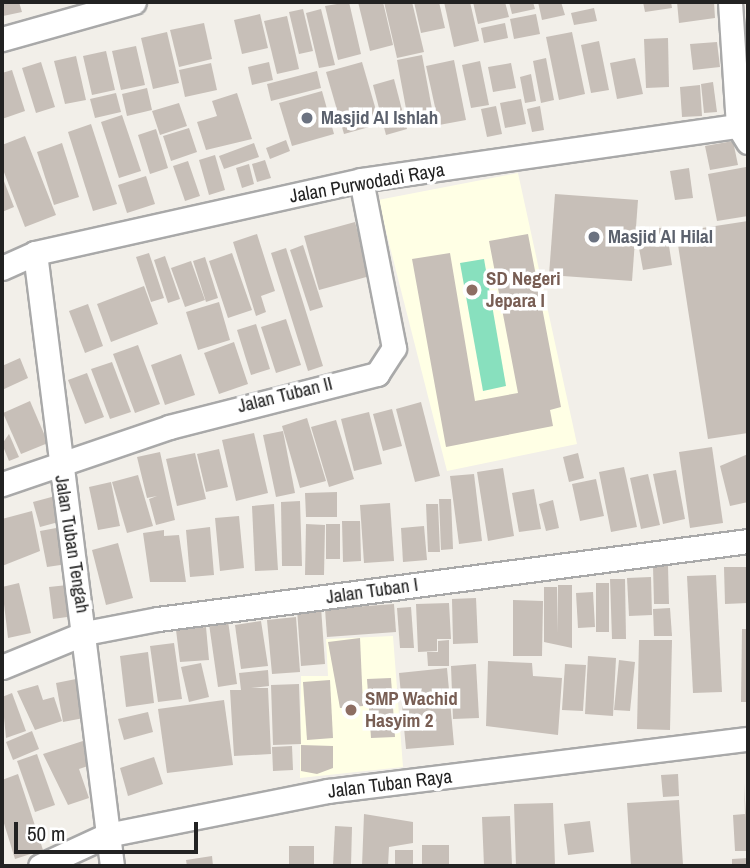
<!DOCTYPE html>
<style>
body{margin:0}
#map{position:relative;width:750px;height:868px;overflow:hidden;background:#f2efe9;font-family:"Archivo Narrow",sans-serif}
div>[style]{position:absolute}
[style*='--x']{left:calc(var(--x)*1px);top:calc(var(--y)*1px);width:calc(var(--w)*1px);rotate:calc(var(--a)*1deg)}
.education>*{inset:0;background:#ffffe5}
.pitch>*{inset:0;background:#88e0be}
.building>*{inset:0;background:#c7bfb8}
.roads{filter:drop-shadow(2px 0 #a9a9a9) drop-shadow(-2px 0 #a9a9a9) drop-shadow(0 2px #a9a9a9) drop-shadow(0 -2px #a9a9a9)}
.street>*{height:23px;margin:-11.5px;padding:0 11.5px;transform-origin:11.5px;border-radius:11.5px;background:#fff}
.dots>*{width:19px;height:19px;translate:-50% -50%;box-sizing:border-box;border:4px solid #fff;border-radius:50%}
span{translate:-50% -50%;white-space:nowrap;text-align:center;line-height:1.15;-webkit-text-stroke:7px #fff;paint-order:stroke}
.worship-label{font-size:19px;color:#5b616d;font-weight:700}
.left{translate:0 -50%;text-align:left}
.street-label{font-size:19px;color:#222}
.education-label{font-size:19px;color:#785e54;font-weight:700}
.frame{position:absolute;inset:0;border:4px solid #222;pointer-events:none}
.scale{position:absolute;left:14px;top:822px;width:184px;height:32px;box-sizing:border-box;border:4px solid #222;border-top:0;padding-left:9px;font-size:21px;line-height:24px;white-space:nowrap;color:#222;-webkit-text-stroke:5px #fff;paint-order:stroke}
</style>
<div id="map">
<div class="education">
<div style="clip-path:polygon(518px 173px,577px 444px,447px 471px,378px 200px)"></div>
<div style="clip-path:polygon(393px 636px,403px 767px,300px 778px,301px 676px,328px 676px,326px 639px)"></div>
</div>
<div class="pitch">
<div style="clip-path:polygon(484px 259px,506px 386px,483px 391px,460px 263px)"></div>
</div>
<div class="building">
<div style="clip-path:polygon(2px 2px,19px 2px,22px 12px,3px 16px)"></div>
<div style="clip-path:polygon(349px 2px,361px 54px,338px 60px,325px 6px)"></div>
<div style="clip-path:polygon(358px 2px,383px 2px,393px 45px,370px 51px)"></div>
<div style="clip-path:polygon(384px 2px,412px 2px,424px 52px,397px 58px)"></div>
<div style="clip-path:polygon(414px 2px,439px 2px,445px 28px,421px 33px)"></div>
<div style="clip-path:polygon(444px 2px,470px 2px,479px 41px,454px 47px)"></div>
<div style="clip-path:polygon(473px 2px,505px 2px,509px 17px,478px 24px)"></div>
<div style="clip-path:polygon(509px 2px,533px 2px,535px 9px,512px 14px)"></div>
<div style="clip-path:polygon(538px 2px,561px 2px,565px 15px,542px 20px)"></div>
<div style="clip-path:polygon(643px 2px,671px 2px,672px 8px,645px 12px)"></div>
<div style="clip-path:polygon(677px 2px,714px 2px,715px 18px,679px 23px)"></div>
<div style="clip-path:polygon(594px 8px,597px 21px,574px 25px,571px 13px)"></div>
<div style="clip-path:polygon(303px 9px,313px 51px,299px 54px,289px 12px)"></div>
<div style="clip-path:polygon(321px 9px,335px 65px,319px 68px,306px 13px)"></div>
<div style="clip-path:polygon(260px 14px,268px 48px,242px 54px,234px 20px)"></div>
<div style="clip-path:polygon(536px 14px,540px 34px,514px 39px,510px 19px)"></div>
<div style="clip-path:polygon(287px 16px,299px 69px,277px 74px,264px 21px)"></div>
<div style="clip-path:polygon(204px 23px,212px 59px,179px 67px,170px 30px)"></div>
<div style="clip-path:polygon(505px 23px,508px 38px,484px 43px,481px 28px)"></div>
<div style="clip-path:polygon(167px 32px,179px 83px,153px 89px,141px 38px)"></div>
<div style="clip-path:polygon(572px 32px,585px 94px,559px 100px,546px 37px)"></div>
<div style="clip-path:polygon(668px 38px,669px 87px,646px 88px,644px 39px)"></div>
<div style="clip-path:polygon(599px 41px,609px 90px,591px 93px,581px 45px)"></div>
<div style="clip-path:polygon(717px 42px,720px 67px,693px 70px,690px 44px)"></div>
<div style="clip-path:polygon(136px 46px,145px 85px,121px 90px,112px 51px)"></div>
<div style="clip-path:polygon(106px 51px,115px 90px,92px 95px,83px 56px)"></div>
<div style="clip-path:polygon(422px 55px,432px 109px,407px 114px,397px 60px)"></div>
<div style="clip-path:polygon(76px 56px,86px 100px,65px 104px,54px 61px)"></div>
<div style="clip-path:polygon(546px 58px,554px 100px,541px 103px,533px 61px)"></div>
<div style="clip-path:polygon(635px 58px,643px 94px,617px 99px,610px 63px)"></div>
<div style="clip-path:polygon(454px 60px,466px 120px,439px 125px,426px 66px)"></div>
<div style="clip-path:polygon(480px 61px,489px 105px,471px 108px,462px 65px)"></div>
<div style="clip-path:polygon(41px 62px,55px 107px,36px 113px,22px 68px)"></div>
<div style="clip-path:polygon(269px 62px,273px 80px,252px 85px,248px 67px)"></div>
<div style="clip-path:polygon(362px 62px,380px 124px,344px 134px,326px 72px)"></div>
<div style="clip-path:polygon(211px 63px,217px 90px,185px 97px,179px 70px)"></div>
<div style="clip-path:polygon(511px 63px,516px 88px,493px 92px,488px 67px)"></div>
<div style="clip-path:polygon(12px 70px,25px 111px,2px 119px,2px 73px)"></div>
<div style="clip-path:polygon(317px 71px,321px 88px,271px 101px,267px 84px)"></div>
<div style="clip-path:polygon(531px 74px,536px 101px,525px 103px,520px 77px)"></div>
<div style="clip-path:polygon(394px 79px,407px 129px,386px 135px,373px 85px)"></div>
<div style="clip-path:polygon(713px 82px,717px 112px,704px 113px,701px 84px)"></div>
<div style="clip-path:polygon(700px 85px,702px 116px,682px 117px,680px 87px)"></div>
<div style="clip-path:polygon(147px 88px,152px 110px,127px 116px,122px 94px)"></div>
<div style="clip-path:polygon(322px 91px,334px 134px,292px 146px,279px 103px)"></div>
<div style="clip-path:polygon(116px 93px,121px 112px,95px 118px,90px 99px)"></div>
<div style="clip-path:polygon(237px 93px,252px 139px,206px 150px,197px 122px,217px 116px,212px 101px)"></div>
<div style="clip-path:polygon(521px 99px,526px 124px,505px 128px,500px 103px)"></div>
<div style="clip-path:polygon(179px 103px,187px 126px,160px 135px,152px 111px)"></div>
<div style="clip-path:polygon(496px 106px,502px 134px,487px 137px,481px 109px)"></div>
<div style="clip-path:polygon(540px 106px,544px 130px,532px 132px,527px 109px)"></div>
<div style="clip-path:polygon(122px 115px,141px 171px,119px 178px,101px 122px)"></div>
<div style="clip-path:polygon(91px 124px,117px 204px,93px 211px,68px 132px)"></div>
<div style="clip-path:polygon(189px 128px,197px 152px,171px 161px,163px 136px)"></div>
<div style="clip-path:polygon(156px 129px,168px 168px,150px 174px,138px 135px)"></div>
<div style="clip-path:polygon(25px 136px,56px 215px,25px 227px,2px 167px,2px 145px)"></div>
<div style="clip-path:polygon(286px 140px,290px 151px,270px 159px,266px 148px)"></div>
<div style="clip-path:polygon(733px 141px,738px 165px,710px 170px,705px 146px)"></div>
<div style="clip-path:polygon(62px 143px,79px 197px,54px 205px,37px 152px)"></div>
<div style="clip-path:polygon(254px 143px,259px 157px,224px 169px,219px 156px)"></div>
<div style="clip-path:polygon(215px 155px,225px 190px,209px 195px,199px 160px)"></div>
<div style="clip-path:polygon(265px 160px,271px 178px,257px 182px,252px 164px)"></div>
<div style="clip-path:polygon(188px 161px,200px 196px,185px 201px,173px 166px)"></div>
<div style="clip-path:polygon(249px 164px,254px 184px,242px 188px,236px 168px)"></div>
<div style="clip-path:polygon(746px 167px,748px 216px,717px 221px,708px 174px)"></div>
<div style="clip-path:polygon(689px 168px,693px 198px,675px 200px,670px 171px)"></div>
<div style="clip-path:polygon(2px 176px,14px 207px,2px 212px)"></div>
<div style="clip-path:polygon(146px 176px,155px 204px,127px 213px,118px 185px)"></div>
<div style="clip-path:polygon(555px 194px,638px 200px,632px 281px,549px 275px)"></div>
<div style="clip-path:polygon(748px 221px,748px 433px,708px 439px,676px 232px)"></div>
<div style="clip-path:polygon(355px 222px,370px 276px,319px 290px,304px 236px)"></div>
<div style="clip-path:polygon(666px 227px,672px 265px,643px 270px,636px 232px)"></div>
<div style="clip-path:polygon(257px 234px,275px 291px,261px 296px,266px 312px,256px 316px,233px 242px)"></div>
<div style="clip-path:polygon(528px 234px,561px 407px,550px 410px,553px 426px,446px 447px,412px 259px,450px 253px,475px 401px,518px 393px,489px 241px)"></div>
<div style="clip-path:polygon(303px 245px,323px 307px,310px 311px,290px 250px)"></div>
<div style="clip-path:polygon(286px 248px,323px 366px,308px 371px,271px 253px)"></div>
<div style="clip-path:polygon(149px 253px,164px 298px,151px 302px,136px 257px)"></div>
<div style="clip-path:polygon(232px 253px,252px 310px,228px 318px,209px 261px)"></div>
<div style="clip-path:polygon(165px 256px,180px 299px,168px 303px,154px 260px)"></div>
<div style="clip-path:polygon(205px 257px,218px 298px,206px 302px,193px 261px)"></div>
<div style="clip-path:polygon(191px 261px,205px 300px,185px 307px,171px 268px)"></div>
<div style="clip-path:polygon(144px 286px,158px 324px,111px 342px,97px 304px)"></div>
<div style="clip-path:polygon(219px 302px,230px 340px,198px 350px,186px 312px)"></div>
<div style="clip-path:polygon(88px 304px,103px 346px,85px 353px,69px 311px)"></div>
<div style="clip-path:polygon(286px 319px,301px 365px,276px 373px,261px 327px)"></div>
<div style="clip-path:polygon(256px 324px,270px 369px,251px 375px,237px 330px)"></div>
<div style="clip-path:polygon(234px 342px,248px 384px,219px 394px,204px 353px)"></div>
<div style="clip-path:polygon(138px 345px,160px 404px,135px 413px,113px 354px)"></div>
<div style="clip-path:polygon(181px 354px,195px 395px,165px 405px,151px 365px)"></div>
<div style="clip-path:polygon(20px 358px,28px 378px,2px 390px,2px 366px)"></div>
<div style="clip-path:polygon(112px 362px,131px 412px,110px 419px,91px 369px)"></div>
<div style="clip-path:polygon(87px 373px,104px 417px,85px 424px,68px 380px)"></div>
<div style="clip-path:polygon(30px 401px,48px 443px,21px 454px,3px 413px)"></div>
<div style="clip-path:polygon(421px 402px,440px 476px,415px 482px,396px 409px)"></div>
<div style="clip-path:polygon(392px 409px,402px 446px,383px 451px,373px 414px)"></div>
<div style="clip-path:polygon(369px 412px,382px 464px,354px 471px,341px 419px)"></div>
<div style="clip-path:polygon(307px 418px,326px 481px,300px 488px,282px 426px)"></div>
<div style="clip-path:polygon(336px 420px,354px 479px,329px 487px,311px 427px)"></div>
<div style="clip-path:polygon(283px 431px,295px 493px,276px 497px,263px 435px)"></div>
<div style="clip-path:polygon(254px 433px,268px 493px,236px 501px,222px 440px)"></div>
<div style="clip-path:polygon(9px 434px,19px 457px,9px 461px,2px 444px)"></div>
<div style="clip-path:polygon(712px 447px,723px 523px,690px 528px,679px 452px)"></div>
<div style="clip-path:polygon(219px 449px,228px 487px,206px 492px,197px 454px)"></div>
<div style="clip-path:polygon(160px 452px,175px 520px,156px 525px,149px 499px,157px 496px,147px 498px,137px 457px)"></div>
<div style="clip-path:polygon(195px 453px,206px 499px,177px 506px,166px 459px)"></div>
<div style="clip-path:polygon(578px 453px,584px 478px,569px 482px,563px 457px)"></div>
<div style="clip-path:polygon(748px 454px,748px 502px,730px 506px,720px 466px)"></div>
<div style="clip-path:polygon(624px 467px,637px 527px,611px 532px,599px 472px)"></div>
<div style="clip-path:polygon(503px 468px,514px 536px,488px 541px,477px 472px)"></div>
<div style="clip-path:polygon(676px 470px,685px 519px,663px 524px,653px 474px)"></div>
<div style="clip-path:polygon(474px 474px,482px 541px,459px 544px,450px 476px)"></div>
<div style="clip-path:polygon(648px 474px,660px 525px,641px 529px,630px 478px)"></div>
<div style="clip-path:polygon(138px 475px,153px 526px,127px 533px,112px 482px)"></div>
<div style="clip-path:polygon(596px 479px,604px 516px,580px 521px,572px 484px)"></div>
<div style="clip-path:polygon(111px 482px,120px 526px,98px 530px,89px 487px)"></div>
<div style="clip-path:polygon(534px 489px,541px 529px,519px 532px,512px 493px)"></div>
<div style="clip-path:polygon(337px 492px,337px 517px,306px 517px,305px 493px)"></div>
<div style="clip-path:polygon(59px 495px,66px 520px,40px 527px,33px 502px)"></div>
<div style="clip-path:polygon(439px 499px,451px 499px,453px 549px,441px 550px)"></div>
<div style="clip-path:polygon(553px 500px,559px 528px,546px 531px,539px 504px)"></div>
<div style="clip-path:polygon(300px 501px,302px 566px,282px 566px,281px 502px)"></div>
<div style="clip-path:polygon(390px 503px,394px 561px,364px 563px,360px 505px)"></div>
<div style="clip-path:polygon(274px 504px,278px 570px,255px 571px,252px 506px)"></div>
<div style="clip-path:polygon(426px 504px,438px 504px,440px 552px,428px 552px)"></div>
<div style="clip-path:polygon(32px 511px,40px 551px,2px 566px,2px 519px)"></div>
<div style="clip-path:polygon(239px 516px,244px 568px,220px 571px,215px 518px)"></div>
<div style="clip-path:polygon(342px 521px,360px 521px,361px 561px,343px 562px)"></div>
<div style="clip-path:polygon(306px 524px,325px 525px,324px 575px,305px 575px)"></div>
<div style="clip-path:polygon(326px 524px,340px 524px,340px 559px,326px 559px)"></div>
<div style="clip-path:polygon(67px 526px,74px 563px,47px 567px,40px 531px)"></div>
<div style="clip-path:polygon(424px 526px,427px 560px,403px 562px,401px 528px)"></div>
<div style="clip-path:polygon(210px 527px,214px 575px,190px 577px,186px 530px)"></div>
<div style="clip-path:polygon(164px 530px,164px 536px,179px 535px,186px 582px,150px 582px,143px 533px)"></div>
<div style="clip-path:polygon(118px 543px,133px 598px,106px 605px,92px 550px)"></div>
<div style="clip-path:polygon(653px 566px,668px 566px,669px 604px,654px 604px)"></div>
<div style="clip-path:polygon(724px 567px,748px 567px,748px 603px,725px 604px)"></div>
<div style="clip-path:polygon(716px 575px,722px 692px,693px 693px,687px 576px)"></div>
<div style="clip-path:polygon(651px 577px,652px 615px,629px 616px,627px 578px)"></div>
<div style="clip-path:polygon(610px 579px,625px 579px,626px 639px,612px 639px)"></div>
<div style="clip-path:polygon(19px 583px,31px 633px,8px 638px,2px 587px)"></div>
<div style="clip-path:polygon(596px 583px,609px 583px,609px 632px,596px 632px)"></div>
<div style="clip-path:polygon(77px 584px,81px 615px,53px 619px,49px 587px)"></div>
<div style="clip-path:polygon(558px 585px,572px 585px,572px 648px,544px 642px,544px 587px,557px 587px,558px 633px)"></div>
<div style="clip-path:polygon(593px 592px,595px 627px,578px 628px,576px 593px)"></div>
<div style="clip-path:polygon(476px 598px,478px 643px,453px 644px,452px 599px)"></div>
<div style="clip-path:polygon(513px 600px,543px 601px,542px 656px,513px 656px)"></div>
<div style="clip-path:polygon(449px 603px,451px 639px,437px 639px,437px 651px,418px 652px,416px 604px)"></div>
<div style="clip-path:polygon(394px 604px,396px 632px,327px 637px,325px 609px)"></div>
<div style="clip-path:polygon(321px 607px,325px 664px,301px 666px,297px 609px)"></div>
<div style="clip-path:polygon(411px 607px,414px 648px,400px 648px,397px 608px)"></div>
<div style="clip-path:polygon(670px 608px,672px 636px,654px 636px,653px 609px)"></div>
<div style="clip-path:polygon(296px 617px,300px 672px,272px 674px,267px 620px)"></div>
<div style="clip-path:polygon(228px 621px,237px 684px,218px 687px,209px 624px)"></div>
<div style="clip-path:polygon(261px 621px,268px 666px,241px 669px,235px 625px)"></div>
<div style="clip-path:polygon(206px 627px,209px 660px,180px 662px,176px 630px)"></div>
<div style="clip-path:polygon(742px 629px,748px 629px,748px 702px,741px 702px)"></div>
<div style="clip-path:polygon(360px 638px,363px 706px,340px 708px,328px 642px)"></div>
<div style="clip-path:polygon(449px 640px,449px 666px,428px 666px,427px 652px,438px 652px,438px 641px)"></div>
<div style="clip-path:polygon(639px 640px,672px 640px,670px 730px,637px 729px)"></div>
<div style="clip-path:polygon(174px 643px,182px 699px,158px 702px,150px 646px)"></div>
<div style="clip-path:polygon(148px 652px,154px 703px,126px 707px,120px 656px)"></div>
<div style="clip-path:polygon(588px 656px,616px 658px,613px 716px,585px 714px)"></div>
<div style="clip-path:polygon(619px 660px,635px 662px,630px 711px,614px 710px)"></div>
<div style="clip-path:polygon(488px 661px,532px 663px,533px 676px,562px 678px,558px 735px,486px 726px)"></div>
<div style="clip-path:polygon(201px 663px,209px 697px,189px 702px,181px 667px)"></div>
<div style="clip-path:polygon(476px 664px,479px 718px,453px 719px,451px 666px)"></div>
<div style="clip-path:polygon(565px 664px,586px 665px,583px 711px,562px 710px)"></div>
<div style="clip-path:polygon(447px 668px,454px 745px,406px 749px,399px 673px)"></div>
<div style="clip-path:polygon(268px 670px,269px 686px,251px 688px,268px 688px,271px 754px,234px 756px,230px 690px,241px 690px,239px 673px)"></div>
<div style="clip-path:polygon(81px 678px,89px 717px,63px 722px,56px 683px)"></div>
<div style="clip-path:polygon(391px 678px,395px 737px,371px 738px,367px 679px)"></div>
<div style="clip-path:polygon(330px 680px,333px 738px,307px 740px,303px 682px)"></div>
<div style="clip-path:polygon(299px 684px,301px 744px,273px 745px,271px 685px)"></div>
<div style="clip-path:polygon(38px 685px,43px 700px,54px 697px,62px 721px,35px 730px,17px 691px)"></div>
<div style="clip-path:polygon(12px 693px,26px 731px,6px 738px,2px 697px)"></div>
<div style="clip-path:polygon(224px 700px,233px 765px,167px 773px,158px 709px)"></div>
<div style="clip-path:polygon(148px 712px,153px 732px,124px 740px,118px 719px)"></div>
<div style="clip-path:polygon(32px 731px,39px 749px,13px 760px,6px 742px)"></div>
<div style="clip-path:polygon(89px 739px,97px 763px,79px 769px,89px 798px,68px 805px,43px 754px)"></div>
<div style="clip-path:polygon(301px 745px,333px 746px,333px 768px,317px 774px,301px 771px)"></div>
<div style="clip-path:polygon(292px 746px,293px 770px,273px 771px,272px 747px)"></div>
<div style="clip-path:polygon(37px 754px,55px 805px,35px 812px,17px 761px)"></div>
<div style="clip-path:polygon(154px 757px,163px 784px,128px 796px,120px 768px)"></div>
<div style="clip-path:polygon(18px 774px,43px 850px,15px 859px,2px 817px,2px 780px)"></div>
<div style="clip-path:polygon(678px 774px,679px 796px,663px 797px,661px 775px)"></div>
<div style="clip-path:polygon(744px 783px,748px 851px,735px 851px,733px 815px,745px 814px)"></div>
<div style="clip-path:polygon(679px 800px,683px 865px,631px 866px,627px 803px)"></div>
<div style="clip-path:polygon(553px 803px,555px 866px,516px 866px,514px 804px)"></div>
<div style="clip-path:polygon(364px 814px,413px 822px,413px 843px,389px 847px,388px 866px,362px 866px)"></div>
<div style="clip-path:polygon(510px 816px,512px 866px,484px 866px,482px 817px)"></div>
<div style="clip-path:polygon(590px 821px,594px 852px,568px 855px,564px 824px)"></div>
<div style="clip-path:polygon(335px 826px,352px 827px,351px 866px,333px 866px)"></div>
<div style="clip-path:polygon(422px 845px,449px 845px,449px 866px,422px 866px)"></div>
<div style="clip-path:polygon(289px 846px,314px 846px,314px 866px,289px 866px)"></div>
<div style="clip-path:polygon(395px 850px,413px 850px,413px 866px,395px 866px)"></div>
<div style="clip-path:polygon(212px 856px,213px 866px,187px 866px,186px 860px)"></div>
<div style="clip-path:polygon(748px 858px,748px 866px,732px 866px,732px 859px)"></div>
</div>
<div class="roads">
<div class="street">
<div style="--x:730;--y:2;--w:124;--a:86.3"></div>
<div style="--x:738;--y:126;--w:19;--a:58"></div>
<div style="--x:2;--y:39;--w:137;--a:-15.7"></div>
<div style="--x:35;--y:253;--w:618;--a:82.84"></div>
<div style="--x:2;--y:268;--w:36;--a:-24"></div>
<div style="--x:35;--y:253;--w:334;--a:-12.6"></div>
<div style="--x:361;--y:180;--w:381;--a:-8.2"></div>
<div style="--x:2;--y:484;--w:176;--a:-18.8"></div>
<div style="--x:169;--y:427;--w:215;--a:-14.3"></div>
<div style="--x:377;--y:374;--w:31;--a:-57"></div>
<div style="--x:394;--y:348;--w:171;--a:-101.1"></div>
<div style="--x:2;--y:667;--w:90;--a:-22.3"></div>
<div style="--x:85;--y:633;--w:74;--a:-10.9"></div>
<div style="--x:158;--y:619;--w:595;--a:-7.53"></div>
<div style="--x:40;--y:866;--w:74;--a:-24.8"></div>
<div style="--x:107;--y:835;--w:225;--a:-11.3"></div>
<div style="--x:328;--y:791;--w:423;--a:-7.1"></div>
</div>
</div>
<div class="dots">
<div style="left:307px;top:118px;background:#6b7280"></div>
<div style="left:594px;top:237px;background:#6b7280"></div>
<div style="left:472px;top:290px;background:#8d6e63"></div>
<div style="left:351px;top:710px;background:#8d6e63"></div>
</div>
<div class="worship-label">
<span class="left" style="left:321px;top:118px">Masjid Al Ishlah</span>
<span class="left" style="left:608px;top:237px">Masjid Al Hilal</span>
</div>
<div class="street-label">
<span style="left:367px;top:183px;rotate:-10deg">Jalan Purwodadi Raya</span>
<span style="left:285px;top:395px;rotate:-14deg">Jalan Tuban II</span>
<span style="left:72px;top:544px;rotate:81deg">Jalan Tuban Tengah</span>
<span style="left:372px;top:591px;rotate:-8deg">Jalan Tuban I</span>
<span style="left:390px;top:784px;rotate:-7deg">Jalan Tuban Raya</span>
</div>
<div class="education-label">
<span class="left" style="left:486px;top:290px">SD Negeri<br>Jepara I</span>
<span class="left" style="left:365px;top:710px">SMP Wachid<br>Hasyim 2</span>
</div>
<div class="frame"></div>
<div class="scale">50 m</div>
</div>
